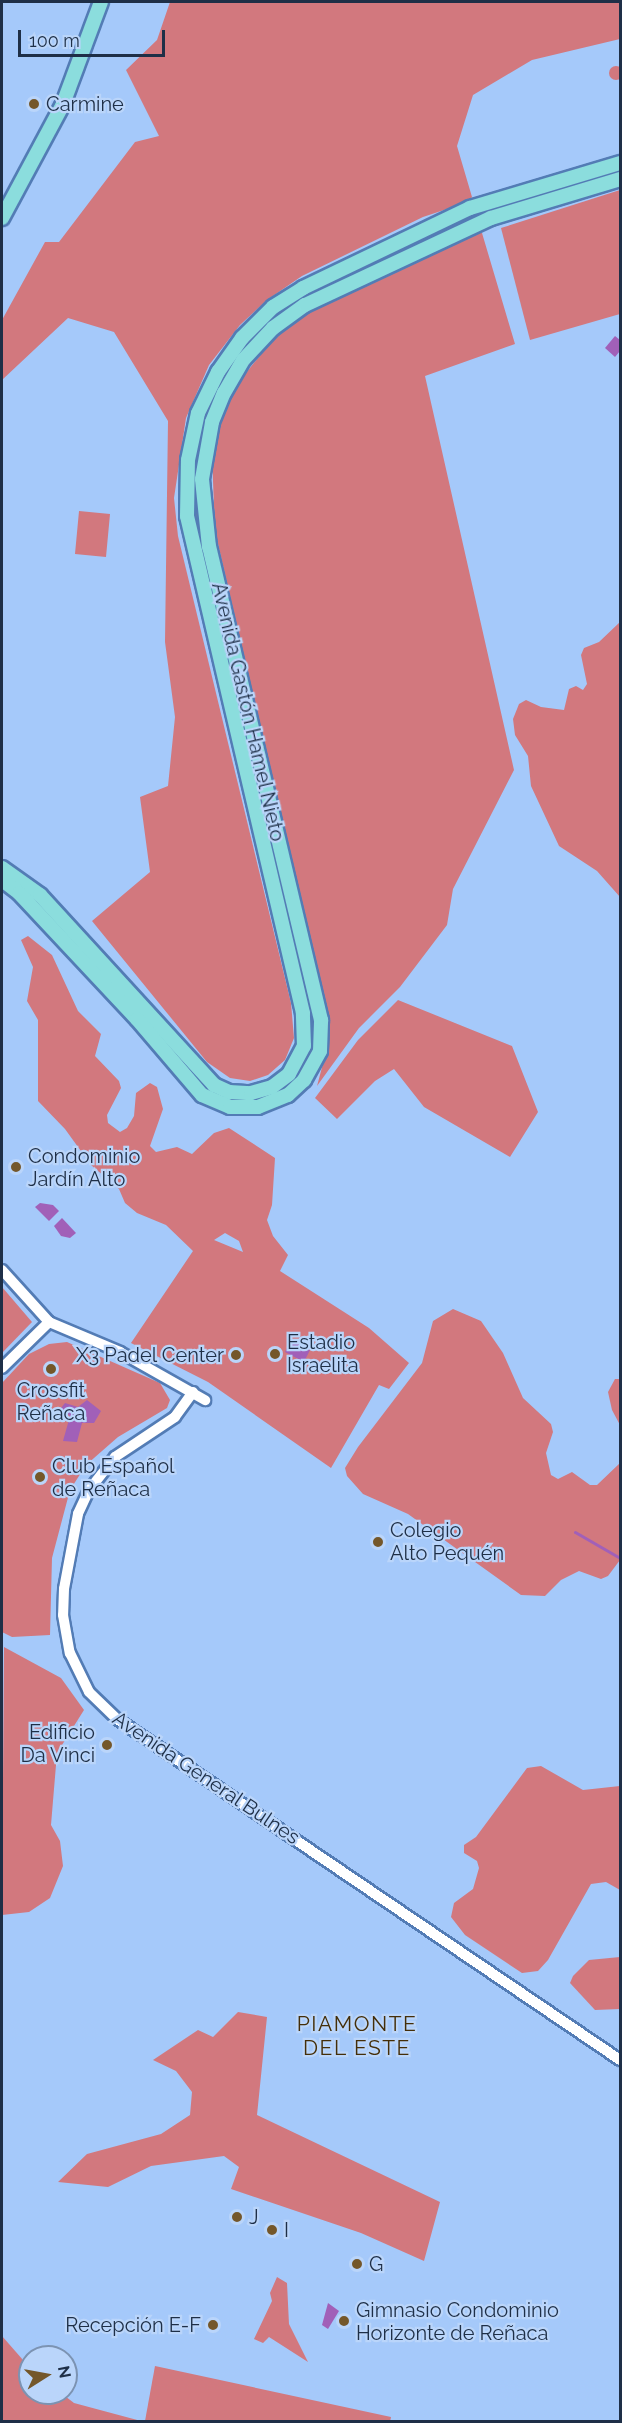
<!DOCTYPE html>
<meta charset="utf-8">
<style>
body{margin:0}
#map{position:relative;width:622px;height:2423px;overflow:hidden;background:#a5c9fa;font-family:Raleway,sans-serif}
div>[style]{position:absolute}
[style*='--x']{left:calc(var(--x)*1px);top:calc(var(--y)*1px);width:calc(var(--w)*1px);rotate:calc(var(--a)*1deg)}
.green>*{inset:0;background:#d2787e}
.round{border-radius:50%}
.water>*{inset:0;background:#a160b8}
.stream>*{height:3px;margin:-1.5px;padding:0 1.5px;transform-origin:1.5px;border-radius:1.5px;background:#a160b8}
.roads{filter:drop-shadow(2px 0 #537cb5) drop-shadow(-2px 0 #537cb5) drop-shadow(0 2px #537cb5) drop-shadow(0 -2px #537cb5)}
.minor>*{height:10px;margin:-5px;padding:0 5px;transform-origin:5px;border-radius:5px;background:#fff}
.major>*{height:14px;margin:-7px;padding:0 7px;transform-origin:7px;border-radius:7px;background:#8bdddd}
.dots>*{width:16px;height:16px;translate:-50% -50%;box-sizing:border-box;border:3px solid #bad5fa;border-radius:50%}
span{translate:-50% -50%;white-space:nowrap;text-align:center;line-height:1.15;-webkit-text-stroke:4.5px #bad5fa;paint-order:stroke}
.poi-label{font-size:20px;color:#1e2f47}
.left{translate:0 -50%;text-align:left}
.right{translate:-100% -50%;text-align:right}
.street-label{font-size:20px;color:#1e2f47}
.neighbourhood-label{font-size:21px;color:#442e08;letter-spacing:1.5px}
.frame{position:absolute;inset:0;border:3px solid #1e2f47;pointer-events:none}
.north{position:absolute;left:18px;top:2345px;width:60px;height:60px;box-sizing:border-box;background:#bad5fa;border:2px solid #7c93b2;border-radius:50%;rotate:79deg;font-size:16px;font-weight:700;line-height:24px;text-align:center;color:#1e2f47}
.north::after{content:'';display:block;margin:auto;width:21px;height:27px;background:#74572a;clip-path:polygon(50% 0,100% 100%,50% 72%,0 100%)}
.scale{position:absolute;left:18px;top:30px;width:147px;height:27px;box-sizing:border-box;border:3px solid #1e2f47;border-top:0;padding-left:8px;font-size:18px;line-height:21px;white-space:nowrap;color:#1e2f47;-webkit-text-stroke:4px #bad5fa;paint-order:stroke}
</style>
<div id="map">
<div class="green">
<div style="clip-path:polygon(170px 2px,620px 2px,620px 39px,532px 60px,473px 95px,457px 146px,472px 197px,468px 202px,423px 217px,302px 276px,267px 300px,240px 325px,209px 365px,186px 418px,174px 498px,178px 536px,291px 1003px,294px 1038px,285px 1060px,268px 1075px,250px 1081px,230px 1078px,207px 1062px,92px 921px,150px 872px,140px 797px,168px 786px,175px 717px,165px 642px,168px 421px,114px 332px,68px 318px,2px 380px,2px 320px,45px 242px,59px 242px,135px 142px,159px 136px,126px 70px,157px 40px)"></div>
<div class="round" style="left:609px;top:66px;width:14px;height:14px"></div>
<div style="clip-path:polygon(620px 169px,620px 174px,499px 210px,498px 205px)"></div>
<div style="clip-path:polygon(620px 190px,620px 314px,530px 340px,501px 228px)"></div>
<div style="clip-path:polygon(471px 214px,473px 218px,343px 277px,282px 312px,241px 351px,225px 374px,205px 420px,196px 466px,197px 516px,283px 889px,280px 890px,194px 522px,191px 494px,194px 448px,209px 398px,238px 351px,266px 321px,304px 293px)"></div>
<div style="clip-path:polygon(477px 232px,482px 233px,515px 344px,425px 376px,514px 770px,453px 889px,447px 925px,400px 987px,359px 1028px,317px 1086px,328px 1045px,322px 993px,215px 531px,212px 456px,219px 425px,238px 383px,273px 339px,303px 316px,343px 294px)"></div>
<div style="clip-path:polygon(79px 511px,110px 514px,106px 557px,75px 554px)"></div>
<div style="clip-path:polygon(620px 622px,620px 897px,597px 871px,559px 846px,531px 786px,528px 756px,515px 735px,513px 719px,519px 704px,526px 700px,541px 707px,564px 710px,569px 689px,576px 686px,583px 690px,587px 684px,581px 655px,584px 648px,599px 642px)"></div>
<div style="clip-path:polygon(evenodd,28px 936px,52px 955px,78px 1011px,101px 1034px,95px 1056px,119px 1081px,121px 1088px,107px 1115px,108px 1123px,120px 1132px,127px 1128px,134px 1116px,136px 1093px,150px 1083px,157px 1087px,163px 1109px,150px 1146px,156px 1152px,177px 1147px,192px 1154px,214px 1133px,229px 1128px,275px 1158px,272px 1205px,267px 1220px,273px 1236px,288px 1255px,280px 1271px,369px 1328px,409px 1363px,389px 1389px,379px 1385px,331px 1468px,208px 1382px,131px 1343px,193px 1251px,166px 1225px,137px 1213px,125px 1203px,119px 1189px,91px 1165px,65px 1129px,38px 1101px,38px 1020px,27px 1001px,33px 967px,21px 940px,28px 936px,225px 1233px,239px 1241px,243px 1252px,214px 1240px,225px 1233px)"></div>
<div style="clip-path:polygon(398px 1000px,512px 1046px,538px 1112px,510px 1157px,424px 1107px,394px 1069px,375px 1081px,337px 1119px,315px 1098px,358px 1040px)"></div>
<div style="clip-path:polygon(2px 1287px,32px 1322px,2px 1353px)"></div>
<div style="clip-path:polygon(453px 1309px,481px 1321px,503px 1353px,523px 1398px,551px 1424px,553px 1432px,546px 1453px,551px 1475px,558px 1479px,572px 1472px,590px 1485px,597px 1485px,620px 1463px,620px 1560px,608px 1576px,601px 1579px,579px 1571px,561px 1580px,545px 1596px,521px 1595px,408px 1514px,363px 1494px,347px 1476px,345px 1468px,358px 1447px,422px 1363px,433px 1321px)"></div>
<div style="clip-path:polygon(67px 1342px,160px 1383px,170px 1400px,167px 1408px,118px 1437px,86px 1465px,70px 1490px,52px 1558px,50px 1635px,12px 1637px,2px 1632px,2px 1383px,29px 1354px,49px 1344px)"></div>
<div style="clip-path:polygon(615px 1379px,620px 1379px,620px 1425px,612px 1410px,608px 1392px)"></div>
<div style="clip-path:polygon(4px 1647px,61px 1678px,84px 1710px,57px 1753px,51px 1825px,60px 1841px,63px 1866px,50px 1898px,29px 1912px,2px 1915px)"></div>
<div style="clip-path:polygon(541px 1766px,583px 1790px,620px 1786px,620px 1890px,606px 1882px,591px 1884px,548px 1960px,538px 1971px,522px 1973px,465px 1935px,451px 1917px,454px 1903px,473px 1889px,479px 1868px,477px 1861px,464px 1853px,464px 1845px,476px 1837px,527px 1768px)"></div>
<div style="clip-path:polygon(620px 1957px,620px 2009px,595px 2010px,570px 1983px,573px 1976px,589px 1960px)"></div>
<div style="clip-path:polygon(238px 2012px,267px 2017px,257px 2115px,440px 2202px,424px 2261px,361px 2233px,231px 2189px,239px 2167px,224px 2156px,151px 2166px,108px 2187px,58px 2182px,87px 2154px,161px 2134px,190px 2115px,192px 2092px,176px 2071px,153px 2060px,198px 2030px,213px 2037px)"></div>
<div style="clip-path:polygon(277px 2277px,287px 2283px,289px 2324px,308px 2362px,269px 2337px,263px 2343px,254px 2339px,272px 2301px,270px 2293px)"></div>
<div style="clip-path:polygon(2px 2336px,30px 2368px,30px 2393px,61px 2393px,74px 2403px,141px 2421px,2px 2421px)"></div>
<div style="clip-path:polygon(155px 2366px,391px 2417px,390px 2422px,145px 2421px)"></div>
</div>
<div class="water">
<div style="clip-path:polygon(615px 336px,620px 340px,620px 351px,615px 357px,605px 348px)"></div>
<div style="clip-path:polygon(40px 1203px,53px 1205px,59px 1211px,49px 1221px,35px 1207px)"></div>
<div style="clip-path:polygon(62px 1218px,76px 1233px,70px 1238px,61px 1236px,54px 1226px)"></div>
<div style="clip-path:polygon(291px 1340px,310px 1350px,304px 1362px,285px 1352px)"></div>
<div style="clip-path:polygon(87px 1400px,101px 1411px,94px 1423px,82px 1423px,77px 1442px,63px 1441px,70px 1416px,61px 1408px,65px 1403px,78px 1407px)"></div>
<div style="clip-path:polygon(328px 2303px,339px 2311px,328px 2329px,322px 2325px)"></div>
</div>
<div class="stream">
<div style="--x:575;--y:1532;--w:52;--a:30"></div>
</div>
<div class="roads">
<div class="minor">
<div style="--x:2;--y:1270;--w:70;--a:47.9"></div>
<div style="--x:49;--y:1322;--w:77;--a:22.9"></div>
<div style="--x:120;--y:1352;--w:98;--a:29.5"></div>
<div style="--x:2;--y:1368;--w:66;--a:-44.4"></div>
<div style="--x:193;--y:1392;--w:31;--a:126"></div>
<div style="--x:175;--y:1417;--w:72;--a:146.3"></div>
<div style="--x:115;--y:1457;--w:42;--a:128.2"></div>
<div style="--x:89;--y:1490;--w:26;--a:115"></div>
<div style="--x:78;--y:1514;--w:76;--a:100.6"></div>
<div style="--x:64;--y:1589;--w:26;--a:92"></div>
<div style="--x:63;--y:1615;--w:39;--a:80"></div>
<div style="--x:70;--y:1653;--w:43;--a:64"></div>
<div style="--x:89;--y:1692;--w:39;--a:44"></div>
<div style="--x:117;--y:1719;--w:608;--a:34.13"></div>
</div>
<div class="major">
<div style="--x:2;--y:218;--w:129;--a:-61.8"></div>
<div style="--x:63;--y:104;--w:109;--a:-69.6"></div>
<div style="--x:2;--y:868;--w:47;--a:35.4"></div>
<div style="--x:40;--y:895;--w:258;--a:47.5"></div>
<div style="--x:214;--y:1085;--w:17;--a:25"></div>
<div style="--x:229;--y:1092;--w:22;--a:3"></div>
<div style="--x:251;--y:1093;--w:22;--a:-16"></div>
<div style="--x:272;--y:1087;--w:21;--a:-37"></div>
<div style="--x:289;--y:1074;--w:32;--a:-62"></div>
<div style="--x:304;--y:1046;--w:33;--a:-92"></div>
<div style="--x:303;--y:1013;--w:510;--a:-103.14"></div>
<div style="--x:187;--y:516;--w:56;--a:-89"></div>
<div style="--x:188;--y:460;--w:48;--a:-78"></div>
<div style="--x:198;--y:413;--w:46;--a:-64"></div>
<div style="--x:218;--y:372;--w:42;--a:-54.8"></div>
<div style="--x:242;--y:338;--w:44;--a:-45"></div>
<div style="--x:273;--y:307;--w:36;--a:-32"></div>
<div style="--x:303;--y:288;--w:185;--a:-25.6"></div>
<div style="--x:470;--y:208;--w:157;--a:-16.7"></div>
<div style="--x:2;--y:880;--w:21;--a:37"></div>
<div style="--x:19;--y:893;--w:173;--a:46.9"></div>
<div style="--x:137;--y:1019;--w:100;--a:49.5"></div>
<div style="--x:202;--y:1095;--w:30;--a:23"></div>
<div style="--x:230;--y:1107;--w:28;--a:0"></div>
<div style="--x:258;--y:1107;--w:32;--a:-22"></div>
<div style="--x:288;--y:1095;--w:22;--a:-43"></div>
<div style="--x:304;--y:1080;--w:33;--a:-61"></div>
<div style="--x:320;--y:1051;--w:31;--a:-88"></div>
<div style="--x:321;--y:1020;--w:486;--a:-103.3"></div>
<div style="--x:209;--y:547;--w:68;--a:-95.9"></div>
<div style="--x:202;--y:479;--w:58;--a:-80"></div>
<div style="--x:212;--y:422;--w:31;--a:-68"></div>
<div style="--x:224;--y:393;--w:39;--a:-60"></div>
<div style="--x:244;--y:359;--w:42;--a:-46.9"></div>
<div style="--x:273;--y:328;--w:39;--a:-36"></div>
<div style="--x:305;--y:305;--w:205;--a:-25.1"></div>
<div style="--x:491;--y:218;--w:135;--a:-16.8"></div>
</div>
</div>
<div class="dots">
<div style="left:34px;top:104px;background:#74572a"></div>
<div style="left:16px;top:1167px;background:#74572a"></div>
<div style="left:275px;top:1354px;background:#74572a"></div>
<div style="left:236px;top:1355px;background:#74572a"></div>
<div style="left:51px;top:1369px;background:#74572a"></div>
<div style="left:40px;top:1477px;background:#74572a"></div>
<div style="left:378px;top:1542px;background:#74572a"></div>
<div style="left:107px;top:1745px;background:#74572a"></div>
<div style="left:237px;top:2217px;background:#74572a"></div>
<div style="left:272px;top:2230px;background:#74572a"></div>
<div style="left:357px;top:2264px;background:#74572a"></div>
<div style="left:344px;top:2321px;background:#74572a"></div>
<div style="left:213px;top:2325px;background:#74572a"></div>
</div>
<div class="poi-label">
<span class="left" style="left:46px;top:104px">Carmine</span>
<span class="left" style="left:28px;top:1168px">Condominio<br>Jardín Alto</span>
<span class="left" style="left:287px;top:1354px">Estadio<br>Israelita</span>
<span class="right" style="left:224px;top:1355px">X3 Padel Center</span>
<span style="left:51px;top:1402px">Crossfit<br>Reñaca</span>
<span class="left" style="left:52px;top:1478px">Club Español<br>de Reñaca</span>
<span class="left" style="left:390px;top:1542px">Colegio<br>Alto Pequén</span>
<span class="right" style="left:95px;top:1744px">Edificio<br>Da Vinci</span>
<span class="left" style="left:249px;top:2217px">J</span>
<span class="left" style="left:284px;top:2230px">I</span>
<span class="left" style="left:369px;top:2264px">G</span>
<span class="left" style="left:356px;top:2322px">Gimnasio Condominio<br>Horizonte de Reñaca</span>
<span class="right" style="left:201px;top:2325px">Recepción E-F</span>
</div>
<div class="street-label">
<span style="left:248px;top:712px;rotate:77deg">Avenida Gastón Hamel Nieto</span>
<span style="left:206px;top:1778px;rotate:34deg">Avenida General Bulnes</span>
</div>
<div class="neighbourhood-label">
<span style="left:357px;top:2036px">PIAMONTE<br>DEL ESTE</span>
</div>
<div class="frame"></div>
<div class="north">N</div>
<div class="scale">100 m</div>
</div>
